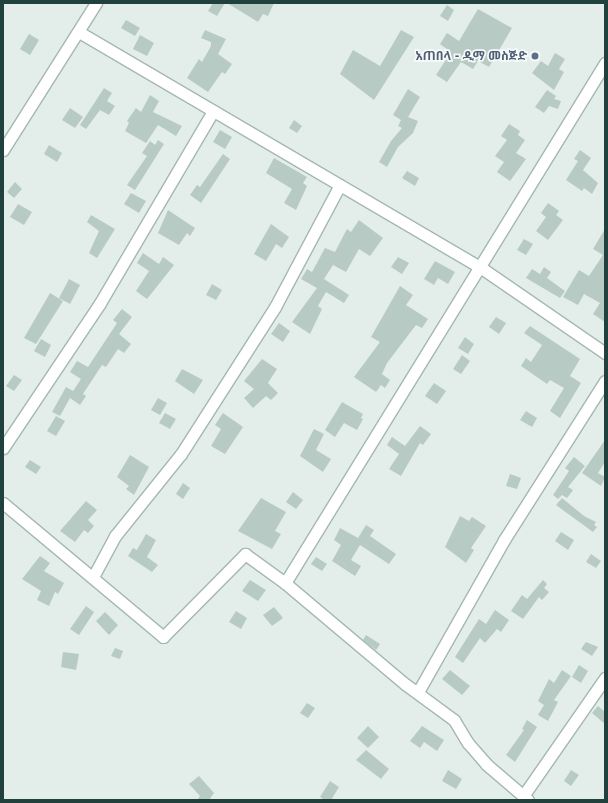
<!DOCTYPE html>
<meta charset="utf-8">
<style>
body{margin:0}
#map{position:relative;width:608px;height:803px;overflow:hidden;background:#e3eeea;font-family:Montserrat,"Noto Sans Ethiopic",sans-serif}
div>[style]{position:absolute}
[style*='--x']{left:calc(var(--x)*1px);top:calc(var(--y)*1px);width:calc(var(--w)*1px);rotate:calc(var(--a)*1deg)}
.building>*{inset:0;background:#b8cac4}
.roads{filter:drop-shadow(1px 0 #a5b7b2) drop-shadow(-1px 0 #a5b7b2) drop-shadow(0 1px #a5b7b2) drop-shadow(0 -1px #a5b7b2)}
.minor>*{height:11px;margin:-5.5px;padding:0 5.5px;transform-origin:5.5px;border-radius:5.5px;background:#fff}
.dots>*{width:11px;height:11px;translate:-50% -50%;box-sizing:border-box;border:2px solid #f5faf8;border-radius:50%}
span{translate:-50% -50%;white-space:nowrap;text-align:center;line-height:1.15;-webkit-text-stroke:3.5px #f5faf8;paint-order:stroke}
.service-label{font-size:12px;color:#4e5e75;font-weight:700}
.right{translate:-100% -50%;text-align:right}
.frame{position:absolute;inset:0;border:4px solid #21423c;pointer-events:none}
</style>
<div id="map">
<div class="building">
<div style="clip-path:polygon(213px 3px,225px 3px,217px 16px,208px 11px)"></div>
<div style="clip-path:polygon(227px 3px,274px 3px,268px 16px,263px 14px,258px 22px)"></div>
<div style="clip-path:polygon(447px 5px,454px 10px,448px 21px,440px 16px)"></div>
<div style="clip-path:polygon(478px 9px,512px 28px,489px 67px,478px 61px,473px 69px,461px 62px,447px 82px,436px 75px,451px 52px,440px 44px,447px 33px,459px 41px)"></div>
<div style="clip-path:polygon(126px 20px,140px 28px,135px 36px,121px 28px)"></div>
<div style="clip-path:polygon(205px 30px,226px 39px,218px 54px,232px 64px,225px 74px,222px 72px,208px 92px,187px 78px,199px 59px,202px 62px,211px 46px,211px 42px,201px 38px)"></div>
<div style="clip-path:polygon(401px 30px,414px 37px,374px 100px,340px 74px,353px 50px,380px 66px)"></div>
<div style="clip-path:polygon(29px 34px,39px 40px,30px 55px,20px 49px)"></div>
<div style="clip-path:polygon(140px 35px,154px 43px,147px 56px,133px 49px)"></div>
<div style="clip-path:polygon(555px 53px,565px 59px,559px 69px,564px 72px,554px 90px,532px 73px,541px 61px,548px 66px)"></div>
<div style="clip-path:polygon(104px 88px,112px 93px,107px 101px,115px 106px,109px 115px,100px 110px,86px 129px,80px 125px)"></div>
<div style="clip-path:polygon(408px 89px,420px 97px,408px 117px,418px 121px,413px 133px,398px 147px,387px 167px,379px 162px,391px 141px,402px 128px,398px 126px,401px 120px,393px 115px)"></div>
<div style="clip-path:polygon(547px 90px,556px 96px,554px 99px,561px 101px,558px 109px,549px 106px,544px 113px,535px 107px)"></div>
<div style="clip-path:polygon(150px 95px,159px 101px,153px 112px,182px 126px,176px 136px,158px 125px,146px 143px,125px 131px,129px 123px,127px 121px,136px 108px,141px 112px)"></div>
<div style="clip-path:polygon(70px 108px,83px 117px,75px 128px,62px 120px)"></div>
<div style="clip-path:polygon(294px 120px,302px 126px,297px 133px,289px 128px)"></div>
<div style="clip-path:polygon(509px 124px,520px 131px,518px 135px,525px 140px,516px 153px,526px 159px,510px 181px,497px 172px,504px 162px,495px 156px,507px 140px,501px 136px)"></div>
<div style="clip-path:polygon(220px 130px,232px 137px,225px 149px,213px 142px)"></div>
<div style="clip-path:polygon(158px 140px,164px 144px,135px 190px,127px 185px,147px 156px,142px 153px,150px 141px,155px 145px)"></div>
<div style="clip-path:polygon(49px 145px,62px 153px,57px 162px,44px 154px)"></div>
<div style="clip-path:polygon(580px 150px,591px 158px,583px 170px,598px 183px,592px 194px,584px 188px,582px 191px,566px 180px,578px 161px,574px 159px)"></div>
<div style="clip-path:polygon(223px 154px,230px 159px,201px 203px,190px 195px,197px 185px,200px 187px)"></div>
<div style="clip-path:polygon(274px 158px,307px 177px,303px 183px,307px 186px,296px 210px,284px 203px,292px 189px,266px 173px)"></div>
<div style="clip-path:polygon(407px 171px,419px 178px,415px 186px,402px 178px)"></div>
<div style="clip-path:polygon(15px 182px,22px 189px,14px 198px,7px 192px)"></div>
<div style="clip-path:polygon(131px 193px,146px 201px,139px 213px,124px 204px)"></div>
<div style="clip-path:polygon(548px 203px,559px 211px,556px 215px,563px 220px,548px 240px,536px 231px,546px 217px,541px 213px)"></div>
<div style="clip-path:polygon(18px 204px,32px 212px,24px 225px,10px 217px)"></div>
<div style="clip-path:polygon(168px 210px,195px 228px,190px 236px,187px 233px,179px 245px,158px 233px)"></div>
<div style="clip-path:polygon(91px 215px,115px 229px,97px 258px,89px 253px,99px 231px,87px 222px)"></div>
<div style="clip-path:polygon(359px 220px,383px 238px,370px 256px,359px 249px,346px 272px,333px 265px,324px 279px,349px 295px,344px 303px,326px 292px,318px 306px,322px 309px,310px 334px,292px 322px,317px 288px,301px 279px,307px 269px,312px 272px,325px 248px,335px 252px,347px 229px,351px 232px)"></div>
<div style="clip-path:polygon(271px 224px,289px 237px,282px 248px,276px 244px,266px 261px,254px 254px)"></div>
<div style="clip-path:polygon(605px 229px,605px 322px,593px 314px,600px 303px,584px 294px,578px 305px,563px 297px,579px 270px,589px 276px,603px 255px,593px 249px)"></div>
<div style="clip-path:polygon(524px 239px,533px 244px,526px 255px,517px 250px)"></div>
<div style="clip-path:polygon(143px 253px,159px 264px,163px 257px,174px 265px,147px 299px,136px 291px,149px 271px,137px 263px)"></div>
<div style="clip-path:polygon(398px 257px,409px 263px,402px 274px,391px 267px)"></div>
<div style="clip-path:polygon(435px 261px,455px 272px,448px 284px,438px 278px,434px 285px,424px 279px)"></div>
<div style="clip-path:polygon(544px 267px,551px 272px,547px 278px,565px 291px,560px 298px,526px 278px,532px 269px,540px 274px)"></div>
<div style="clip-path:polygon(69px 279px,80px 285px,70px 304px,59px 298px)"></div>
<div style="clip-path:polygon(212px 284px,222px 290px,216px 300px,206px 295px)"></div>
<div style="clip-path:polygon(400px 286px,413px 295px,406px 305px,428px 319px,422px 328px,416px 325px,387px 363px,382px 374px,390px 380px,385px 388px,381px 385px,376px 392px,354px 377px,380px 342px,371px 337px)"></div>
<div style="clip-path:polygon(50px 293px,63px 301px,36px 344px,24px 338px)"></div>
<div style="clip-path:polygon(122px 309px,132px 317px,119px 334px,131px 344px,124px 353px,118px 349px,106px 367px,102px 365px,83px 394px,86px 396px,80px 405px,70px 398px,60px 416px,52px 412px,66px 387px,73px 391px,81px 379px,70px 372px,77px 361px,88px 367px,117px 323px,113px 320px)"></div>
<div style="clip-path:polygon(496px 317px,506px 323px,499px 334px,489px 327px)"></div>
<div style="clip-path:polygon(279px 323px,290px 331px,283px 342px,271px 334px)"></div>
<div style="clip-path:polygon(530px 326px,580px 359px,570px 376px,581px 383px,560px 418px,550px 411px,564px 388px,550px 380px,547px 384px,521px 366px,526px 358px,531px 362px,542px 345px,524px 333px)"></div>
<div style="clip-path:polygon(465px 337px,474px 344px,468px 354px,458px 348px)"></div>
<div style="clip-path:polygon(41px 339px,51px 345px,45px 357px,34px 351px)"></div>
<div style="clip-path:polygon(462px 355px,470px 361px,461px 374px,453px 369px)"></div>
<div style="clip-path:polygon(262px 359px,277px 369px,268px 383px,278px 393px,271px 400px,266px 396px,253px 408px,244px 398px,254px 389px,244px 381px)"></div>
<div style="clip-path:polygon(182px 369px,203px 380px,194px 394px,175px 381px)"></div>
<div style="clip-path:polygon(14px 375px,22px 380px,14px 391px,6px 386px)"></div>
<div style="clip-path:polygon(434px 383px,446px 391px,437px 404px,425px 396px)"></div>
<div style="clip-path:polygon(158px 398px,167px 403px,160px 415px,151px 410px)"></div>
<div style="clip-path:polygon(342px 402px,363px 414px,361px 418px,363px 419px,357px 430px,344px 423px,335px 437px,325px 430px)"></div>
<div style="clip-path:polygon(526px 411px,537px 418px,532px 427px,520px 420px)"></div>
<div style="clip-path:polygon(165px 413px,176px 419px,170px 429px,159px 423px)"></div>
<div style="clip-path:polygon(223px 413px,243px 427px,225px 454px,211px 446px,221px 429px,215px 425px)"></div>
<div style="clip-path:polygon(56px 416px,65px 421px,56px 436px,47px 431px)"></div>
<div style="clip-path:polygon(420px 426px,431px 434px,423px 445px,420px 443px,401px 476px,389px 469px,399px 454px,387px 445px,392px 437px,405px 446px)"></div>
<div style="clip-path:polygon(314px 429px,324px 434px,316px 450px,331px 459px,323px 472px,300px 456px)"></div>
<div style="clip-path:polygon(605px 440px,605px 462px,598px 473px,605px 477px,601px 486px,582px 473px)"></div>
<div style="clip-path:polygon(130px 455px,149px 467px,134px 495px,126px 489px,129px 486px,117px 477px)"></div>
<div style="clip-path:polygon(574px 457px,585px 466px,568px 487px,573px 490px,567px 498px,562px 495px,558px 499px,553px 495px,569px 471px,565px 468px)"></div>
<div style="clip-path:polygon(30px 460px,41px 467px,36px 474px,25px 467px)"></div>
<div style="clip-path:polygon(510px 474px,521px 478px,517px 489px,506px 486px)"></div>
<div style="clip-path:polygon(183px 483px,190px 488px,183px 499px,176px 494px)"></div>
<div style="clip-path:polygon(293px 492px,303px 500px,296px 509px,286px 502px)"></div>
<div style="clip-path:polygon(261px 498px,286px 512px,275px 531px,281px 534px,272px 549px,238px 531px)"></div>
<div style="clip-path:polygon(562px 498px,584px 516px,596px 522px,594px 525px,597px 527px,593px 532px,556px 505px)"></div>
<div style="clip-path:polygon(86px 501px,97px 510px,88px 520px,94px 526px,88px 533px,84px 530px,75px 542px,60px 531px)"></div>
<div style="clip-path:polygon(460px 516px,469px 521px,472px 517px,486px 526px,471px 548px,474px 550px,466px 563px,445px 547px)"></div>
<div style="clip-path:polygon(366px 525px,374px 530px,370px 536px,396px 554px,389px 564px,360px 545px,351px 560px,361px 566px,355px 576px,332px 561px,341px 545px,334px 540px,340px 528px,358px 538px)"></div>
<div style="clip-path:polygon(561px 532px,574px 540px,568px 550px,555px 541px)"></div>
<div style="clip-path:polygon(146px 534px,156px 540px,147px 557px,158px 565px,152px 572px,128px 556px,133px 548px,137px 550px)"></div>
<div style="clip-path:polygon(591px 554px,601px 561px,596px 568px,586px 562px)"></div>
<div style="clip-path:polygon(40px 556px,50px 563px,44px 571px,64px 583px,58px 594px,55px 592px,49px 606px,37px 600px,41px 591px,22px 579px)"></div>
<div style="clip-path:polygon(316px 557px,327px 564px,322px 571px,311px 564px)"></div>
<div style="clip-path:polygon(250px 580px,266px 590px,258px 601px,242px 591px)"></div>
<div style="clip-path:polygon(543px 580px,547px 584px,544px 588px,549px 592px,542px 600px,539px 597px,523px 619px,511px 611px,522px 595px,527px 599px)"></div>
<div style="clip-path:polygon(86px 606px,94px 612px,79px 635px,70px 629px)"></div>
<div style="clip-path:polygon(274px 607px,283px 618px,272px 626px,263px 615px)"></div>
<div style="clip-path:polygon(495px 610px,509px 620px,501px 632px,497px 629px,485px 643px,480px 638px,463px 663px,455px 657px,479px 619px,486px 624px)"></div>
<div style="clip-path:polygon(236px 611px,247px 618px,241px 629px,229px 622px)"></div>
<div style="clip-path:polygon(105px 612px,118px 625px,109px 635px,96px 621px)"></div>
<div style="clip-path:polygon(366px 635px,380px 644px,376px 650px,363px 640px)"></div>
<div style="clip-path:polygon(586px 642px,598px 647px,592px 656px,581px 649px)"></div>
<div style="clip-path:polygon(115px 648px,123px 651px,120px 659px,111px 656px)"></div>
<div style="clip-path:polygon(63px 652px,79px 654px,76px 670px,61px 667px)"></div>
<div style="clip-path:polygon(579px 665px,588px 671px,581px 683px,572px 677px)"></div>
<div style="clip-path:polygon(450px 670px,470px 686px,462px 695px,442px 679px)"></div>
<div style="clip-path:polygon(562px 670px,571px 676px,554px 700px,558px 702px,548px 721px,538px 715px,544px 705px,538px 701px,549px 679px,554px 683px)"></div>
<div style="clip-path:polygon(307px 703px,315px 708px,308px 718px,300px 713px)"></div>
<div style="clip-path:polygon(598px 706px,605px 712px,605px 724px,592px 713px)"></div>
<div style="clip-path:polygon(527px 720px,537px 727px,515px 762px,506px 755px,524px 730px,522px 729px)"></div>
<div style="clip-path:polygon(368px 726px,379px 737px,368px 748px,357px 738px)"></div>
<div style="clip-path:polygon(422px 726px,444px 740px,437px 751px,424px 742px,420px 748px,410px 741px)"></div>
<div style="clip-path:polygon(366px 750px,389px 769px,381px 779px,356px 760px)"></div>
<div style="clip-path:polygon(448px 770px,462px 779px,456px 789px,442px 781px)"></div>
<div style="clip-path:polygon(571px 770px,579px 775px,571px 786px,564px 781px)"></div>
<div style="clip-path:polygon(199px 776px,214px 793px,209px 800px,197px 800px,200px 796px,189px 784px)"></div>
<div style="clip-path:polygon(330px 781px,339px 787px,331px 800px,325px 800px,320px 797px)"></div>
</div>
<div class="roads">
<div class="minor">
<div style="--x:79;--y:32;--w:465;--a:30.4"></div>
<div style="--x:480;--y:267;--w:152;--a:34.5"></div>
<div style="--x:3;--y:150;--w:174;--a:-57.7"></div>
<div style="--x:3;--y:448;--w:174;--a:-56.2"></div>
<div style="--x:100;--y:303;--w:223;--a:-59.5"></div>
<div style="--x:3;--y:503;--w:209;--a:39.9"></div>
<div style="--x:163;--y:637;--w:117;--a:-45.3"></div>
<div style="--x:245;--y:554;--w:49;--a:35.9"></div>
<div style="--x:285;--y:583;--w:157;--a:40.1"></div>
<div style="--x:405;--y:684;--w:61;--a:36.3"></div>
<div style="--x:454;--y:720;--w:27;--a:59"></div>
<div style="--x:468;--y:743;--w:28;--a:49"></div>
<div style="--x:486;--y:764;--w:55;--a:40.6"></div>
<div style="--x:93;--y:577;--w:47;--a:-61.8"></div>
<div style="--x:115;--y:536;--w:105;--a:-51.2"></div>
<div style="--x:181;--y:454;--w:174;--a:-57.4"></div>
<div style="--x:275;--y:307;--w:138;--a:-62"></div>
<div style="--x:285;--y:583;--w:611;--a:-58.39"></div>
<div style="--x:418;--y:692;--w:175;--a:-60.5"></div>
<div style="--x:504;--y:540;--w:188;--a:-57.6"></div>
<div style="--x:523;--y:796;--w:144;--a:-55.2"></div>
</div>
</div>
<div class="dots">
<div style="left:535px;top:56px;background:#5c6f8a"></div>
</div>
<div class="service-label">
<span class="right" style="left:527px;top:56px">አጠበላ - ዲማ መስጅድ</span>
</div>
<div class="frame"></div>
</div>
